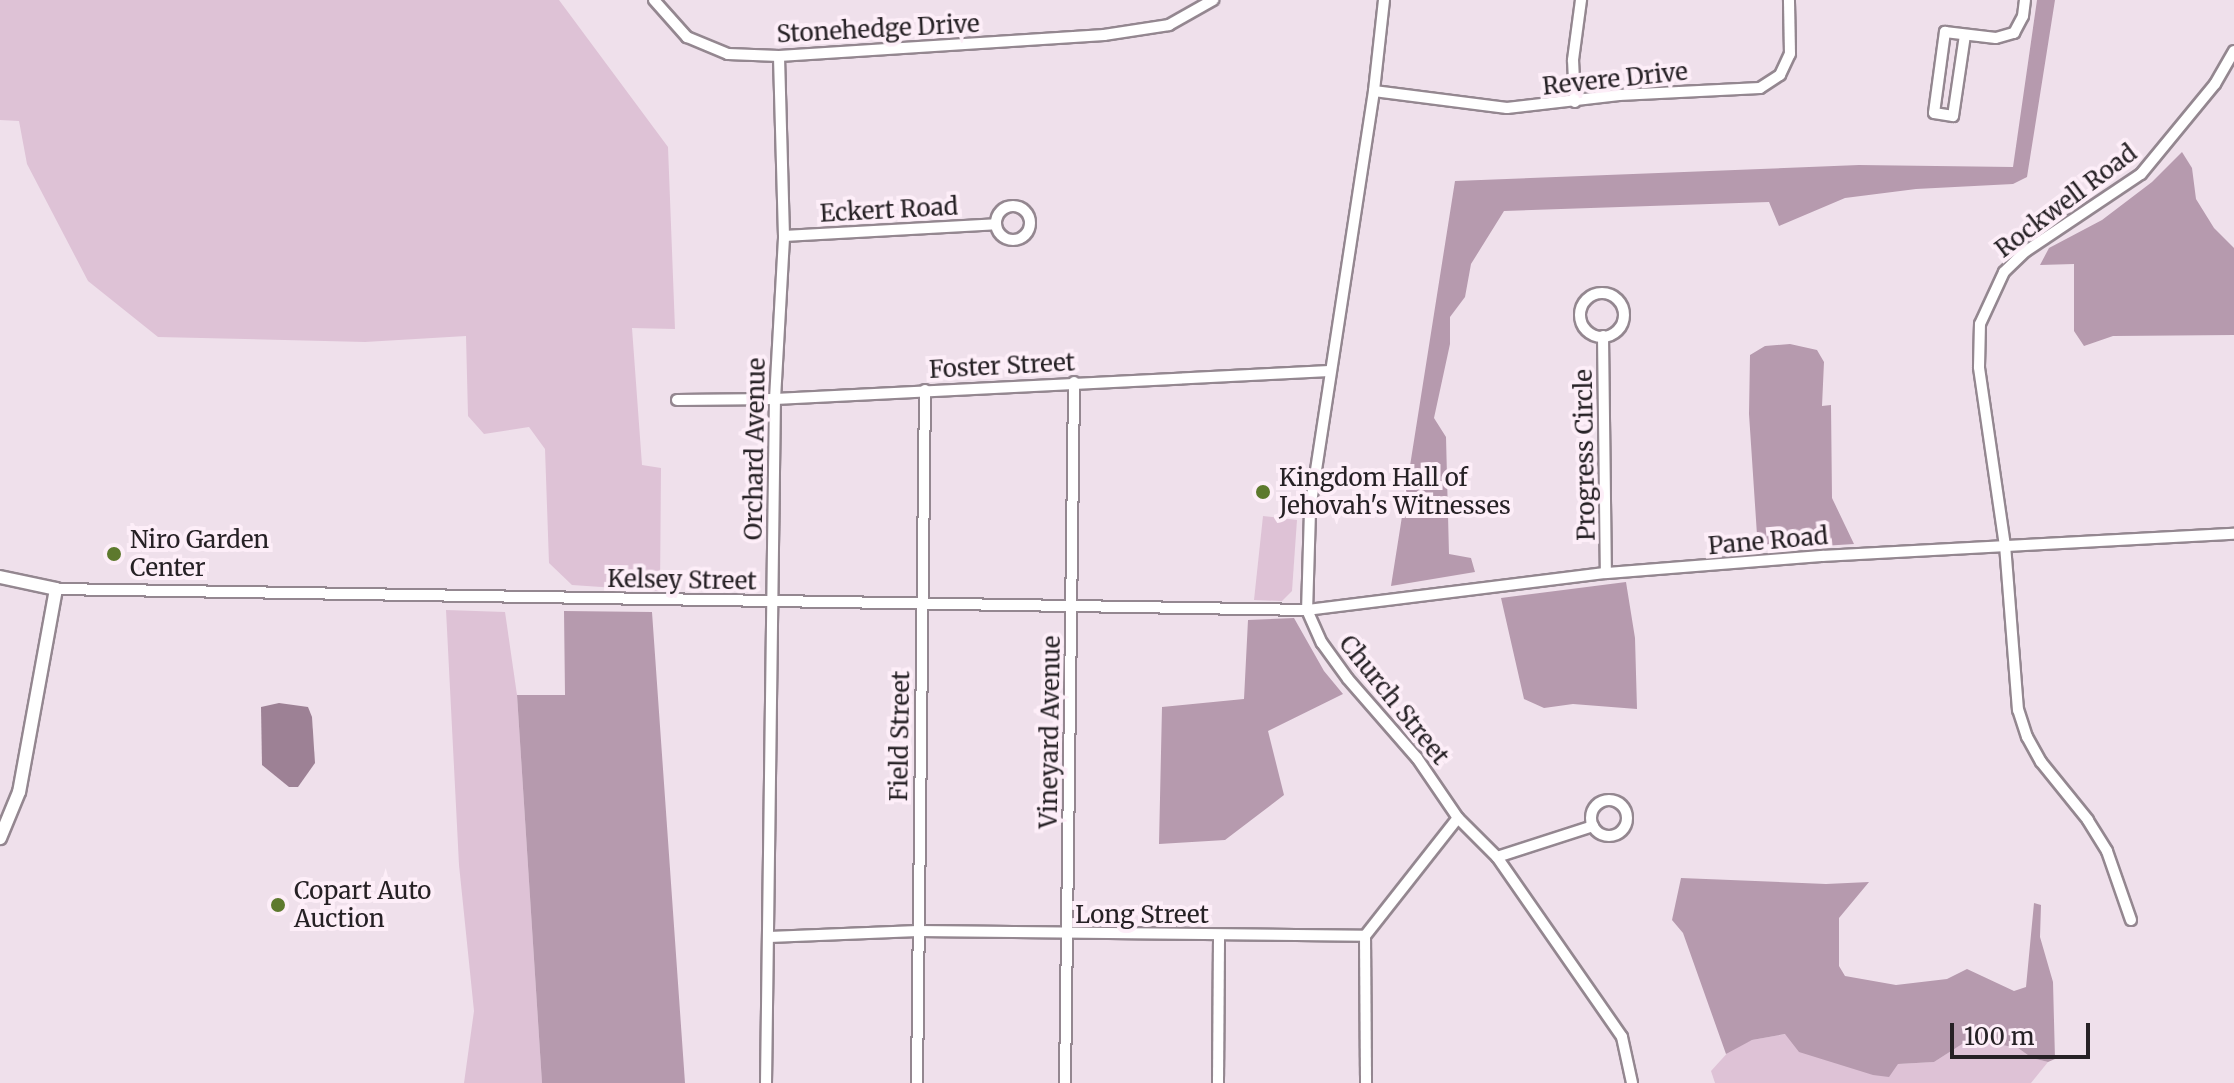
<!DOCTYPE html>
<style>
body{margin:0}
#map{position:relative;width:2234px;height:1083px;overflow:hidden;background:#efe0eb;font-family:Merriweather,serif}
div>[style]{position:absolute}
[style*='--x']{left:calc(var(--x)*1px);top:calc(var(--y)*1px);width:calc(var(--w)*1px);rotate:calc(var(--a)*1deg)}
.green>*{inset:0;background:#dec2d6}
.forest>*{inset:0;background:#b69aae}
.water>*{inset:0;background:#9d8195}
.roads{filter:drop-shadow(2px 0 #948790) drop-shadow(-2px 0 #948790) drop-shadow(0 2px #948790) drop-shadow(0 -2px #948790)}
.minor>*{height:10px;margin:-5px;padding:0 5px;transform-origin:5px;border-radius:5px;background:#fff}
.minor>.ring{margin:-5px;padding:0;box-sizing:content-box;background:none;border:10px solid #fff;border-radius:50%}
.major>*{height:12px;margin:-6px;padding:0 6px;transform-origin:6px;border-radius:6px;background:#fff}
.dots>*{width:22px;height:22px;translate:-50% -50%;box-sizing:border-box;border:4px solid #fdeef8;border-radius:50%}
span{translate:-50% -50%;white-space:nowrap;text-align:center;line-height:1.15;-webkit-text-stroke:8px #fdeef8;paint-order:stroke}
.street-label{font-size:24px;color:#262125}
.poi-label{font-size:24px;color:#262125}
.left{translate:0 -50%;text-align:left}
.scale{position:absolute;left:1950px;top:1023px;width:140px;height:36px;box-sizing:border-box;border:4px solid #262125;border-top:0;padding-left:10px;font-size:24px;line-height:28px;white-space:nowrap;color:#262125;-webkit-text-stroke:6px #fdeef8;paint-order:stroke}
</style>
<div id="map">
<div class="green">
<div style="clip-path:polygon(0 0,559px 0,668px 147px,675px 329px,632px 328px,642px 465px,661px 468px,660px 591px,572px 585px,549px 563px,545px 449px,529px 427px,484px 434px,468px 416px,466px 336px,365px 342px,158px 337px,88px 281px,27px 164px,19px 121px,0 120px)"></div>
<div style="clip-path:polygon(1263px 516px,1297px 520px,1292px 591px,1282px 601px,1254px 600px)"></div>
<div style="clip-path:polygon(446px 610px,505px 612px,517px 695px,542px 1083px,464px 1083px,474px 1011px,459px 865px)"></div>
<div style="clip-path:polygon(1786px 1034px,1897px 1064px,1934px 1062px,1970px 1039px,2018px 1048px,2032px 1058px,2048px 1062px,2031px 1083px,1715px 1083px,1711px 1071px,1731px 1049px,1752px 1040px)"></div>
</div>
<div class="forest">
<div style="clip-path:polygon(2037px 0,2055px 0,2027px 177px,2013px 184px,1916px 189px,1845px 198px,1779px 226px,1769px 202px,1504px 211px,1471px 264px,1465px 297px,1450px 317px,1450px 344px,1434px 418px,1446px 437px,1449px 554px,1471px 558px,1475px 572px,1391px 586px,1455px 181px,1859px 165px,2013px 167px)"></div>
<div style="clip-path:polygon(2182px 152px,2192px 168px,2196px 199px,2214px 228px,2234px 248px,2234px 335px,2113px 336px,2084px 346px,2074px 331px,2074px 264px,2040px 265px,2049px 248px,2102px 220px,2152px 182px)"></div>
<div style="clip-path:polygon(1790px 344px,1817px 350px,1824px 362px,1822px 406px,1831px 405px,1832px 498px,1854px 544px,1758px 550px,1749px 414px,1750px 355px,1765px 346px)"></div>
<div style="clip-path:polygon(1626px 582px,1635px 638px,1637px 709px,1573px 704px,1544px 708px,1524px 699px,1501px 598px)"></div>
<div style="clip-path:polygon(564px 611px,652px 612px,685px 1083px,542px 1083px,517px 695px,565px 695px)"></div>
<div style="clip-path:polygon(1294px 618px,1324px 671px,1343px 694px,1268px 731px,1284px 795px,1225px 840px,1159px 844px,1162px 707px,1244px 699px,1248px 620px)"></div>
<div style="clip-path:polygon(1681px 878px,1826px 884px,1869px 882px,1839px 918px,1839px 966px,1845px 976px,1896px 985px,1947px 979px,1967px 969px,2014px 991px,2026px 987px,2034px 903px,2041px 905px,2040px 937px,2053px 982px,2055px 1059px,2048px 1062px,2032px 1058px,2018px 1048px,1970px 1039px,1934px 1062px,1898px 1064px,1889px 1077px,1873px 1075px,1799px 1052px,1785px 1034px,1752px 1040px,1726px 1054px,1683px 933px,1672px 920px)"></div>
</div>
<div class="water">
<div style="clip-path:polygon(279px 703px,308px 707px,312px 717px,315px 763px,298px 787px,289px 787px,262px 765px,261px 707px)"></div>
</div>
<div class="roads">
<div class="minor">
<div style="--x:654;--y:0;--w:50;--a:48.3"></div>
<div style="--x:687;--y:37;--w:44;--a:22.5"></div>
<div style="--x:728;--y:54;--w:51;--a:2.2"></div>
<div style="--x:779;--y:56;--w:326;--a:-3.7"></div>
<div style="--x:1104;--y:35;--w:66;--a:-8.7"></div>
<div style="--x:1169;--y:25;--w:51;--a:-29.6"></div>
<div style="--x:1384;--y:0;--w:92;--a:96.3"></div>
<div style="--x:1374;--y:91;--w:425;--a:98.7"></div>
<div style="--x:1310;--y:511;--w:99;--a:91.7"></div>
<div style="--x:1307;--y:610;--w:36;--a:66"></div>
<div style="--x:1322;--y:643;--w:44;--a:54.2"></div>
<div style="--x:1348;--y:679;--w:105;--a:48.9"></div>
<div style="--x:1417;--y:758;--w:73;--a:55.7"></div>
<div style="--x:1458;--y:818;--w:55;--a:45"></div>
<div style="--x:1497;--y:857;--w:219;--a:55.2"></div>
<div style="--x:1622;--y:1037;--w:47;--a:77.7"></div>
<div style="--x:1965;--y:35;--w:82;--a:98.4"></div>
<div style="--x:1953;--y:116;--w:19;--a:-171"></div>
<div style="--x:1934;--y:113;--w:82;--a:-82.3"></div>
<div style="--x:1945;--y:32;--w:51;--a:6.7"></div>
<div style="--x:1996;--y:38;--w:19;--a:-16"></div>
<div style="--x:2014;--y:33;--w:19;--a:-62"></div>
<div style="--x:2023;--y:16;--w:16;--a:-83"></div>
<div style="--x:1374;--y:91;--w:134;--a:7.3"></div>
<div style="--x:1507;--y:108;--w:113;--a:-6.6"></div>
<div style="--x:1619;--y:95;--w:141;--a:-2.8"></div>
<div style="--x:1760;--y:88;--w:24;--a:-33"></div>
<div style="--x:1780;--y:75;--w:23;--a:-65"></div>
<div style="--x:1790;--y:54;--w:54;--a:-91.1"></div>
<div style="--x:1575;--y:102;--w:42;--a:-92.7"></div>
<div style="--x:1573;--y:60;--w:61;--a:-82.4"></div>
<div class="ring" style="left:996px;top:206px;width:24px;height:24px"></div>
<div style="--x:784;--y:236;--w:212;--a:-3.2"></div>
<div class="ring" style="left:1580px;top:293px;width:34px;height:34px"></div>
<div style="--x:1603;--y:336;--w:237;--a:89.3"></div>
<div style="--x:677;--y:400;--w:98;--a:-0.6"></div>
<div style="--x:775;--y:399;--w:555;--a:-2.89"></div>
<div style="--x:56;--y:589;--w:1251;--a:0.96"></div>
<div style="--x:1307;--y:610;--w:301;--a:-7.1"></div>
<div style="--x:1606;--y:573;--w:217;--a:-4.5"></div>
<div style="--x:1822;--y:556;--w:413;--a:-3.1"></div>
<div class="ring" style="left:1591px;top:800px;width:26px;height:26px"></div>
<div style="--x:1497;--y:857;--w:101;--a:-17.9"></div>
<div style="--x:2131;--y:920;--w:73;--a:-109.2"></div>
<div style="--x:2107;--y:851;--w:36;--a:-122"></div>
<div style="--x:2088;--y:820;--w:75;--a:-129"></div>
<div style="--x:2041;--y:762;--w:29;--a:-119"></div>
<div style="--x:2027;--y:737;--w:28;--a:-108"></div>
<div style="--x:2018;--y:710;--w:165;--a:-94.5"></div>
<div style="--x:2005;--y:546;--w:181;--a:-98.3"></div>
<div style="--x:1979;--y:367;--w:43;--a:-88.7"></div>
<div style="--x:1980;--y:324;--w:57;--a:-65.2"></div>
<div style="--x:2004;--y:272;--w:30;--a:-44"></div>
<div style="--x:2026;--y:251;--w:138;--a:-33.8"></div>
<div style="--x:2141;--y:174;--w:117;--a:-50.6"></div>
<div style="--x:2215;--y:84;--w:38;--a:-60"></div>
<div style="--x:1365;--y:936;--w:147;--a:89.6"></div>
<div style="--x:769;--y:937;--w:149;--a:-2.3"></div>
<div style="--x:918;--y:931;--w:447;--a:0.6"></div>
<div style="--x:1365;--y:936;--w:150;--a:-51.8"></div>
<div style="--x:766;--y:1083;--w:684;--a:-89.25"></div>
<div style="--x:775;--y:399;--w:163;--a:-86.8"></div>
<div style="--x:784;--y:236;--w:180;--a:-91.6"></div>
<div style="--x:917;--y:1083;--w:693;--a:-89.34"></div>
<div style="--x:1065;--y:1083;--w:701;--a:-89.26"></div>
<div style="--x:1218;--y:1083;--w:147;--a:-89.6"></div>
</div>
<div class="major">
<div style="--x:0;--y:577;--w:57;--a:12.1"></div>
<div style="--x:56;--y:589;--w:206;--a:100.3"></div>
<div style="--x:19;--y:792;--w:50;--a:112.4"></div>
</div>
</div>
<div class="dots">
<div style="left:1263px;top:492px;background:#5d792d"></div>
<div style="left:114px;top:554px;background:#5d792d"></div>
<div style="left:278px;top:905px;background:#5d792d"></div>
</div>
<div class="street-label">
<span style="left:878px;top:29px;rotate:-3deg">Stonehedge Drive</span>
<span style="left:1615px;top:79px;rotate:-6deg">Revere Drive</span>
<span style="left:2066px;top:201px;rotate:-37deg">Rockwell Road</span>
<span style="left:889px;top:210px;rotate:-3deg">Eckert Road</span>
<span style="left:1002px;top:366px;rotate:-3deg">Foster Street</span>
<span style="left:755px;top:449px;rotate:-89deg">Orchard Avenue</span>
<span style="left:1585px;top:455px;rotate:-91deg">Progress Circle</span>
<span style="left:1768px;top:541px;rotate:-5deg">Pane Road</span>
<span style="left:682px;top:580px;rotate:1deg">Kelsey Street</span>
<span style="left:1394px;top:700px;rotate:51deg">Church Street</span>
<span style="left:1050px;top:732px;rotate:-89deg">Vineyard Avenue</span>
<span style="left:900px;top:736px;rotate:-89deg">Field Street</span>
<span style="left:1142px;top:915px">Long Street</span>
</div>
<div class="poi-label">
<span class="left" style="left:1279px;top:492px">Kingdom Hall of<br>Jehovah's Witnesses</span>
<span class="left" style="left:130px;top:554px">Niro Garden<br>Center</span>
<span class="left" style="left:294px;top:905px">Copart Auto<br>Auction</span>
</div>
<div class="scale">100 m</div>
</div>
